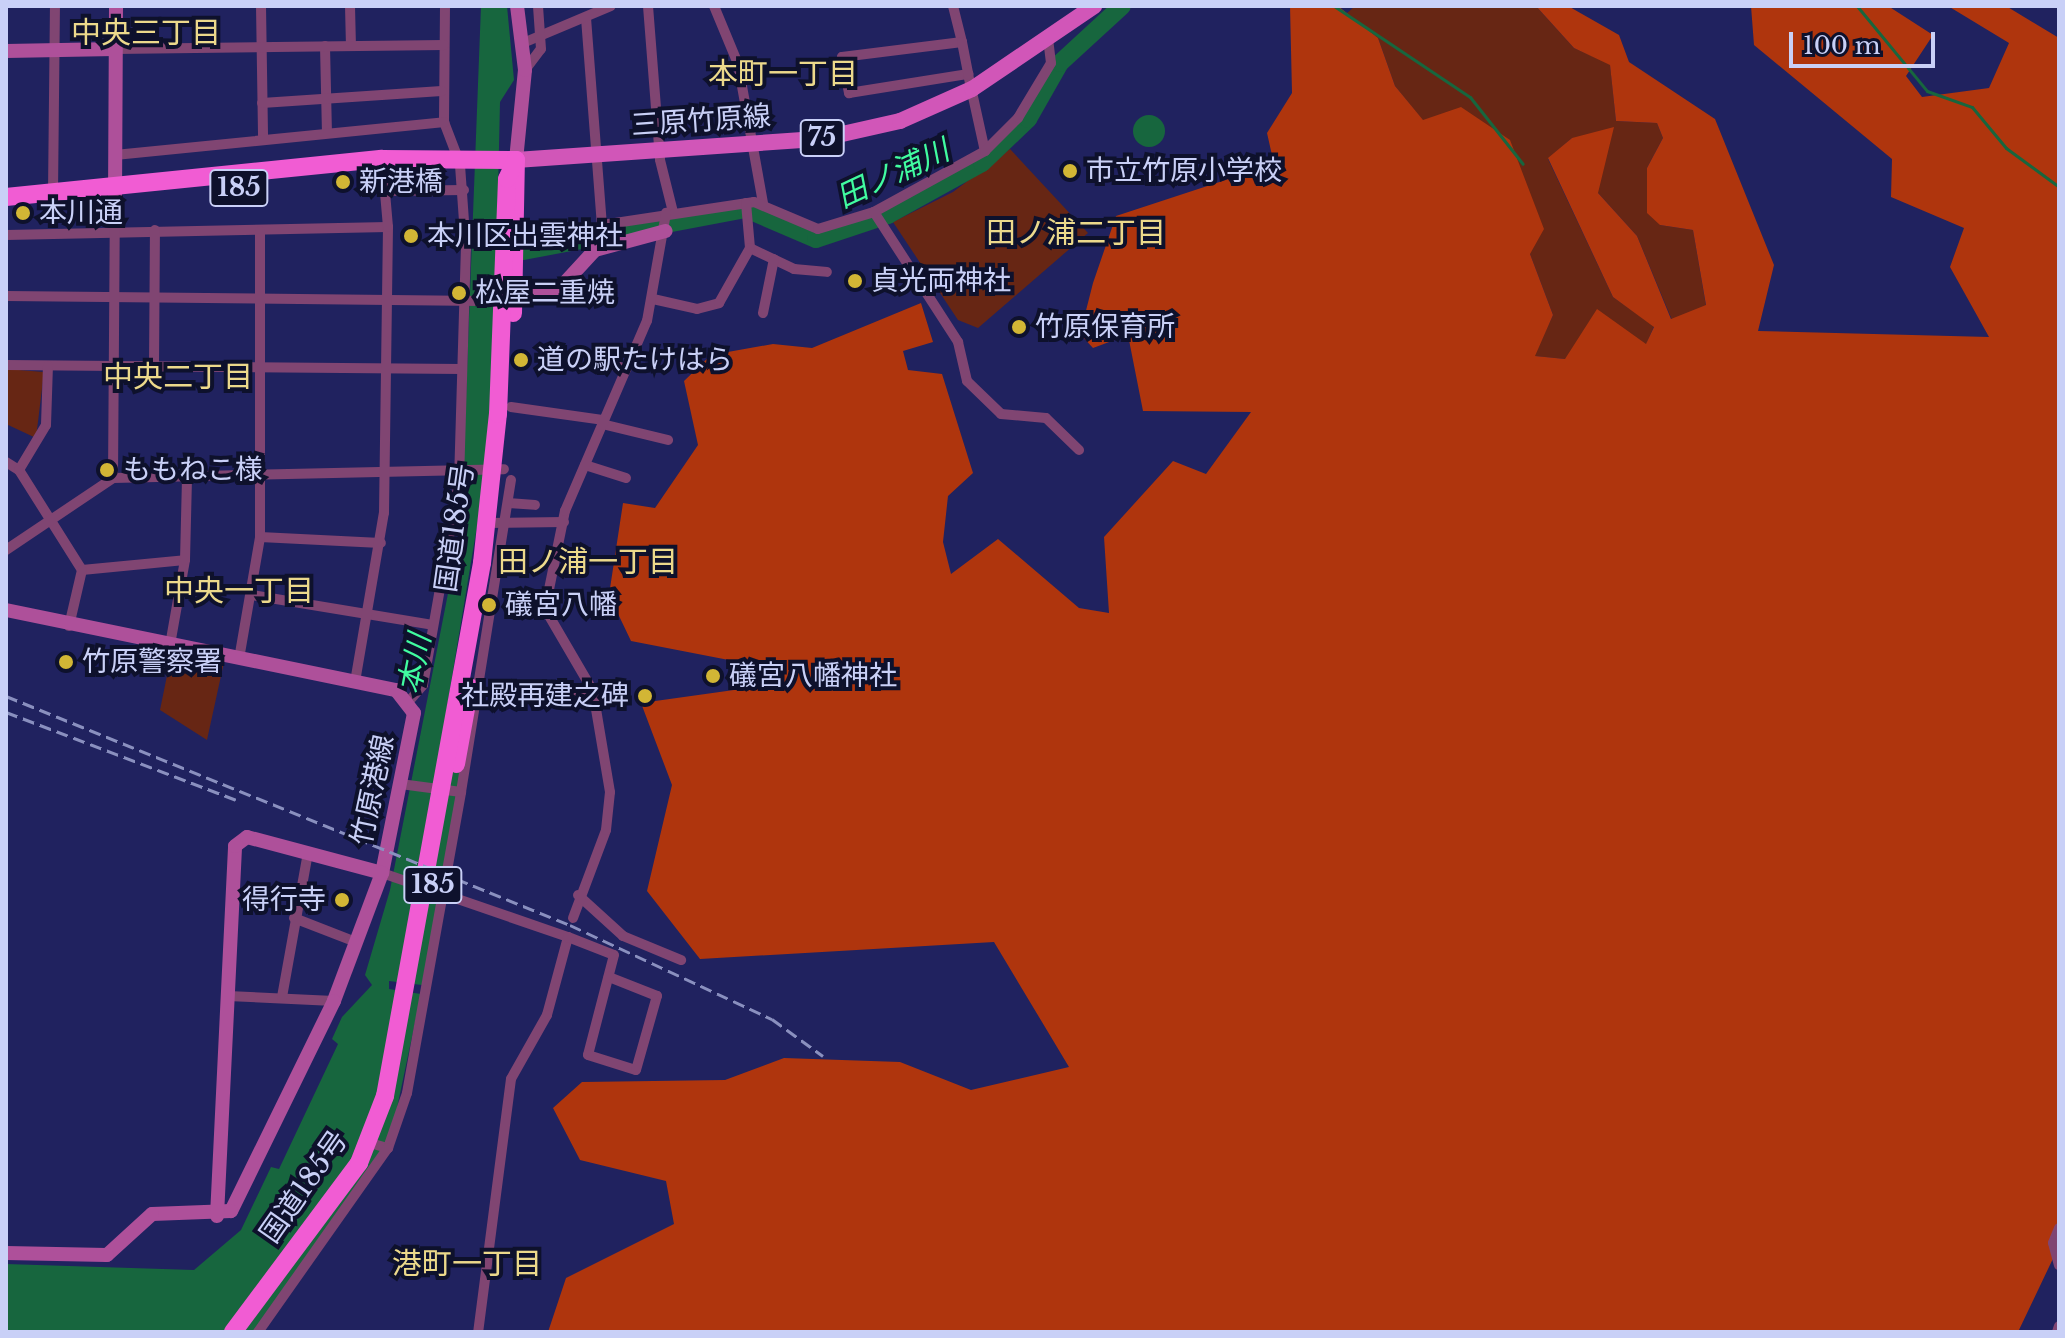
<!DOCTYPE html>
<meta charset="utf-8">
<style>
body{margin:0}
#map{position:relative;width:2065px;height:1338px;overflow:hidden;background:#20225f;font-family:"Libre Baskerville","Noto Sans JP",serif}
div>[style]{position:absolute}
[style*='--x']{left:calc(var(--x)*1px);top:calc(var(--y)*1px);width:calc(var(--w)*1px);rotate:calc(var(--a)*1deg)}
.green>*{inset:0;background:#672614}
.forest>*{inset:0;background:#af350d}
.water>*{inset:0;background:#17663e}
.round{border-radius:50%}
.stream>*{height:3px;margin:-1.5px;padding:0 1.5px;transform-origin:1.5px;border-radius:1.5px;background:#17663e}
.river>*{height:18px;margin:-9px;padding:0 9px;transform-origin:9px;border-radius:9px;background:#17663e}
.street>*{height:10px;margin:-5px;padding:0 5px;transform-origin:5px;border-radius:5px;background:#804572}
.secondary>*{height:14px;margin:-7px;padding:0 7px;transform-origin:7px;border-radius:7px;background:#ae509a}
.primary>*{height:16px;margin:-8px;padding:0 8px;transform-origin:8px;border-radius:8px;background:#d156b8}
.highway>*{height:18px;margin:-9px;padding:0 9px;transform-origin:9px;border-radius:9px;background:#f15cd3}
.rail>*{height:3px;margin-top:-1.5px;transform-origin:0;background:repeating-linear-gradient(90deg,#8a90bf 0 12px,transparent 0 18px)}
.dots>*{width:22px;height:22px;translate:-50% -50%;box-sizing:border-box;border:4px solid #0e112c;border-radius:50%}
span{translate:-50% -50%;white-space:nowrap;text-align:center;line-height:1.15;-webkit-text-stroke:8px #0e112c;paint-order:stroke}
.shield-label span{padding:2px 6px;background:#0e112c;border:2px solid;border-radius:6px;-webkit-text-stroke-width:0}
.shield-label{font-size:26px;color:#c9d0f7;font-weight:700}
.street-label{font-size:28px;color:#c9d0f7}
.poi-label{font-size:28px;color:#c9d0f7}
.left{translate:0 -50%;text-align:left}
.right{translate:-100% -50%;text-align:right}
.neighbourhood-label{font-size:30px;color:#ecd98b}
.water-label{font-size:30px;color:#41fca0;font-style:italic}
.frame{position:absolute;inset:0;border:8px solid #c9d0f7;pointer-events:none}
.scale{position:absolute;left:1789px;top:32px;width:146px;height:36px;box-sizing:border-box;border:4px solid #c9d0f7;border-top:0;padding-left:10px;font-size:24px;line-height:28px;white-space:nowrap;color:#c9d0f7;-webkit-text-stroke:6px #0e112c;paint-order:stroke}
</style>
<div id="map">
<div class="green">
<div style="clip-path:polygon(1355px 6px,1536px 6px,1574px 48px,1610px 64px,1616px 121px,1657px 123px,1663px 138px,1647px 168px,1660px 225px,1693px 230px,1706px 306px,1672px 320px,1637px 236px,1598px 193px,1572px 138px,1548px 159px,1613px 297px,1654px 326px,1646px 345px,1565px 359px,1534px 356px,1553px 315px,1530px 254px,1395px 86px,1378px 38px,1346px 14px)"></div>
<div style="clip-path:polygon(1010px 149px,1088px 233px,978px 328px,958px 320px,893px 222px,953px 192px)"></div>
<div style="clip-path:polygon(6px 369px,44px 372px,36px 438px,6px 424px)"></div>
<div style="clip-path:polygon(172px 651px,224px 662px,207px 740px,160px 710px)"></div>
</div>
<div class="forest">
<div style="clip-path:polygon(1290px 6px,1338px 6px,1378px 38px,1395px 86px,1423px 120px,1461px 107px,1510px 140px,1544px 229px,1530px 254px,1553px 315px,1535px 356px,1565px 359px,1597px 309px,1646px 344px,1654px 327px,1613px 297px,1548px 158px,1572px 138px,1614px 127px,1598px 193px,1637px 236px,1671px 319px,1706px 305px,1693px 230px,1660px 225px,1647px 213px,1647px 168px,1663px 138px,1657px 123px,1616px 121px,1610px 65px,1574px 48px,1536px 6px,1568px 6px,1619px 35px,1629px 62px,1715px 119px,1774px 265px,1758px 331px,1989px 337px,1950px 267px,1964px 228px,1891px 197px,1892px 159px,1754px 45px,1751px 6px,1888px 6px,1933px 35px,1906px 76px,1922px 97px,1989px 88px,2009px 43px,1948px 6px,2006px 6px,2059px 38px,2059px 1246px,2018px 1332px,548px 1332px,566px 1278px,674px 1224px,666px 1181px,580px 1160px,553px 1108px,582px 1082px,725px 1080px,784px 1058px,900px 1062px,971px 1090px,1069px 1067px,994px 942px,700px 959px,647px 891px,672px 785px,641px 703px,741px 689px,739px 662px,631px 641px,609px 595px,623px 503px,655px 508px,698px 445px,684px 381px,711px 355px,773px 344px,812px 348px,921px 303px,933px 342px,903px 351px,908px 370px,942px 374px,973px 473px,948px 496px,943px 542px,951px 574px,998px 539px,1079px 608px,1109px 613px,1104px 537px,1173px 461px,1206px 474px,1251px 412px,1143px 411px,1128px 335px,1093px 348px,1080px 334px,1093px 283px,1116px 216px,1274px 164px,1267px 133px,1292px 93px)"></div>
</div>
<div class="water">
<div style="clip-path:polygon(481px 6px,507px 6px,514px 80px,500px 102px,494px 372px,479px 514px,446px 713px,472px 717px,422px 985px,389px 981px,389px 989px,421px 994px,393px 1127px,382px 1155px,253px 1332px,6px 1332px,6px 1264px,194px 1270px,241px 1230px,271px 1167px,279px 1169px,338px 1044px,332px 1039px,342px 1017px,372px 985px,365px 975px,390px 890px,461px 527px)"></div>
<div class="round" style="left:1133px;top:115px;width:32px;height:32px"></div>
</div>
<div class="stream">
<div style="--x:1334;--y:6;--w:164;--a:33.8"></div>
<div style="--x:1470;--y:97;--w:85;--a:51.7"></div>
<div style="--x:1857;--y:6;--w:110;--a:50.5"></div>
<div style="--x:1927;--y:91;--w:48;--a:19.6"></div>
<div style="--x:1972;--y:107;--w:53;--a:50.3"></div>
<div style="--x:2006;--y:148;--w:66;--a:36.3"></div>
</div>
<div class="river">
<div style="--x:502;--y:255;--w:248;--a:-10.7"></div>
<div style="--x:746;--y:209;--w:76;--a:23.2"></div>
<div style="--x:816;--y:239;--w:76;--a:-18.4"></div>
<div style="--x:888;--y:215;--w:107;--a:-29"></div>
<div style="--x:982;--y:163;--w:64;--a:-43.7"></div>
<div style="--x:1028;--y:119;--w:64;--a:-60.3"></div>
<div style="--x:1060;--y:63;--w:84;--a:-42.6"></div>
</div>
<div class="street">
<div style="--x:261;--y:6;--w:134;--a:89.1"></div>
<div style="--x:350;--y:6;--w:40;--a:88.6"></div>
<div style="--x:445;--y:6;--w:116;--a:90.5"></div>
<div style="--x:444;--y:122;--w:36;--a:69"></div>
<div style="--x:648;--y:6;--w:154;--a:85.5"></div>
<div style="--x:660;--y:160;--w:54;--a:76"></div>
<div style="--x:714;--y:6;--w:63;--a:67.5"></div>
<div style="--x:738;--y:64;--w:141;--a:79.8"></div>
<div style="--x:953;--y:6;--w:37;--a:76"></div>
<div style="--x:962;--y:42;--w:121;--a:172.9"></div>
<div style="--x:842;--y:57;--w:37;--a:79"></div>
<div style="--x:849;--y:93;--w:121;--a:-9.1"></div>
<div style="--x:968;--y:74;--w:79;--a:77.6"></div>
<div style="--x:586;--y:18;--w:208;--a:85.6"></div>
<div style="--x:602;--y:225;--w:154;--a:-8.6"></div>
<div style="--x:754;--y:202;--w:69;--a:22.9"></div>
<div style="--x:818;--y:229;--w:59;--a:-16.9"></div>
<div style="--x:874;--y:212;--w:127;--a:-28.8"></div>
<div style="--x:985;--y:151;--w:47;--a:-45"></div>
<div style="--x:1018;--y:118;--w:64;--a:-59"></div>
<div style="--x:1051;--y:63;--w:24;--a:-97"></div>
<div style="--x:962;--y:42;--w:33;--a:79"></div>
<div style="--x:523;--y:43;--w:95;--a:-22.8"></div>
<div style="--x:325;--y:46;--w:87;--a:88.7"></div>
<div style="--x:115;--y:49;--w:329;--a:-0.7"></div>
<div style="--x:525;--y:70;--w:26;--a:-53"></div>
<div style="--x:541;--y:49;--w:43;--a:-94"></div>
<div style="--x:262;--y:103;--w:180;--a:-3.8"></div>
<div style="--x:115;--y:155;--w:331;--a:-5.7"></div>
<div style="--x:386;--y:191;--w:78;--a:-0.7"></div>
<div style="--x:53;--y:193;--w:187;--a:-89.4"></div>
<div style="--x:746;--y:203;--w:45;--a:84.9"></div>
<div style="--x:750;--y:248;--w:49;--a:25.5"></div>
<div style="--x:794;--y:269;--w:33;--a:5"></div>
<div style="--x:874;--y:212;--w:155;--a:57.1"></div>
<div style="--x:958;--y:342;--w:40;--a:77"></div>
<div style="--x:967;--y:381;--w:47;--a:44.1"></div>
<div style="--x:1001;--y:414;--w:45;--a:5.1"></div>
<div style="--x:1046;--y:418;--w:46;--a:44.1"></div>
<div style="--x:6;--y:235;--w:382;--a:-1.2"></div>
<div style="--x:6;--y:296;--w:498;--a:0.6"></div>
<div style="--x:653;--y:299;--w:45;--a:12.8"></div>
<div style="--x:697;--y:309;--w:23;--a:-15"></div>
<div style="--x:719;--y:303;--w:63;--a:-60.6"></div>
<div style="--x:763;--y:313;--w:55;--a:-78.5"></div>
<div style="--x:590;--y:358;--w:38;--a:17"></div>
<div style="--x:6;--y:365;--w:456;--a:0.5"></div>
<div style="--x:154;--y:367;--w:137;--a:-89.6"></div>
<div style="--x:511;--y:407;--w:94;--a:8"></div>
<div style="--x:602;--y:424;--w:68;--a:13.6"></div>
<div style="--x:6;--y:462;--w:15;--a:32"></div>
<div style="--x:19;--y:470;--w:118;--a:57.8"></div>
<div style="--x:82;--y:570;--w:103;--a:-5.5"></div>
<div style="--x:585;--y:465;--w:43;--a:17.6"></div>
<div style="--x:19;--y:470;--w:52;--a:-59"></div>
<div style="--x:46;--y:425;--w:59;--a:-88.1"></div>
<div style="--x:113;--y:478;--w:279;--a:-89.6"></div>
<div style="--x:508;--y:503;--w:27;--a:4"></div>
<div style="--x:487;--y:523;--w:77;--a:-0.7"></div>
<div style="--x:260;--y:537;--w:121;--a:2.8"></div>
<div style="--x:6;--y:550;--w:129;--a:-33.9"></div>
<div style="--x:113;--y:478;--w:391;--a:-1.3"></div>
<div style="--x:252;--y:595;--w:183;--a:9.4"></div>
<div style="--x:69;--y:626;--w:57;--a:-76.9"></div>
<div style="--x:170;--y:645;--w:86;--a:-80"></div>
<div style="--x:185;--y:560;--w:81;--a:-88.6"></div>
<div style="--x:239;--y:659;--w:124;--a:-80.2"></div>
<div style="--x:260;--y:537;--w:306;--a:-90"></div>
<div style="--x:355;--y:682;--w:171;--a:-80.3"></div>
<div style="--x:384;--y:513;--w:286;--a:-89.2"></div>
<div style="--x:388;--y:227;--w:68;--a:-95"></div>
<div style="--x:475;--y:692;--w:118;--a:-0.5"></div>
<div style="--x:410;--y:700;--w:20;--a:-49"></div>
<div style="--x:423;--y:685;--w:207;--a:-80"></div>
<div style="--x:459;--y:481;--w:232;--a:-88.3"></div>
<div style="--x:466;--y:249;--w:84;--a:-94.1"></div>
<div style="--x:461;--y:792;--w:316;--a:-80.9"></div>
<div style="--x:382;--y:873;--w:197;--a:19"></div>
<div style="--x:568;--y:937;--w:81;--a:105.1"></div>
<div style="--x:547;--y:1015;--w:73;--a:119.4"></div>
<div style="--x:511;--y:1079;--w:255;--a:97.4"></div>
<div style="--x:578;--y:895;--w:61;--a:42.3"></div>
<div style="--x:623;--y:936;--w:63;--a:22.5"></div>
<div style="--x:294;--y:918;--w:66;--a:21.2"></div>
<div style="--x:573;--y:918;--w:94;--a:-69.4"></div>
<div style="--x:606;--y:830;--w:38;--a:-84"></div>
<div style="--x:610;--y:792;--w:102;--a:-99.6"></div>
<div style="--x:593;--y:691;--w:95;--a:-120.3"></div>
<div style="--x:545;--y:609;--w:100;--a:-78.5"></div>
<div style="--x:565;--y:511;--w:207;--a:-66.7"></div>
<div style="--x:647;--y:321;--w:110;--a:-80"></div>
<div style="--x:568;--y:937;--w:49;--a:21.4"></div>
<div style="--x:614;--y:955;--w:103;--a:104.6"></div>
<div style="--x:588;--y:1055;--w:50;--a:17.4"></div>
<div style="--x:636;--y:1070;--w:77;--a:-74.2"></div>
<div style="--x:657;--y:996;--w:52;--a:-158.4"></div>
<div style="--x:228;--y:996;--w:106;--a:2.7"></div>
<div style="--x:282;--y:997;--w:147;--a:-79.8"></div>
<div style="--x:370;--y:1143;--w:19;--a:16"></div>
<div style="--x:388;--y:1148;--w:58;--a:-70.9"></div>
<div style="--x:407;--y:1093;--w:306;--a:-79.8"></div>
<div style="--x:461;--y:792;--w:61;--a:-172.4"></div>
<div style="--x:2059;--y:1228;--w:16;--a:112"></div>
<div style="--x:2053;--y:1243;--w:23;--a:75"></div>
<div style="--x:258;--y:1332;--w:225;--a:-54.8"></div>
<div style="--x:2057;--y:1332;--w:6;--a:-72"></div>
</div>
<div class="secondary">
<div style="--x:6;--y:51;--w:109;--a:-1.1"></div>
<div style="--x:516;--y:160;--w:90;--a:-84.3"></div>
<div style="--x:525;--y:70;--w:64;--a:-97.1"></div>
<div style="--x:115;--y:199;--w:193;--a:-89.7"></div>
<div style="--x:514;--y:301;--w:48;--a:-15.8"></div>
<div style="--x:560;--y:288;--w:52;--a:-47.4"></div>
<div style="--x:595;--y:250;--w:73;--a:-15"></div>
<div style="--x:6;--y:610;--w:398;--a:11.6"></div>
<div style="--x:396;--y:690;--w:29;--a:52"></div>
<div style="--x:414;--y:713;--w:163;--a:101.3"></div>
<div style="--x:382;--y:873;--w:137;--a:110.6"></div>
<div style="--x:334;--y:1001;--w:234;--a:116.1"></div>
<div style="--x:231;--y:1211;--w:79;--a:177.8"></div>
<div style="--x:152;--y:1214;--w:61;--a:137.7"></div>
<div style="--x:107;--y:1255;--w:101;--a:-178.9"></div>
<div style="--x:217;--y:1216;--w:370;--a:-87.2"></div>
<div style="--x:235;--y:846;--w:15;--a:-37"></div>
<div style="--x:247;--y:837;--w:140;--a:14.9"></div>
</div>
<div class="primary">
<div style="--x:516;--y:160;--w:305;--a:-4"></div>
<div style="--x:820;--y:139;--w:82;--a:-12.7"></div>
<div style="--x:900;--y:121;--w:79;--a:-24"></div>
<div style="--x:972;--y:89;--w:148;--a:-34.2"></div>
</div>
<div class="highway">
<div style="--x:6;--y:197;--w:378;--a:-5.8"></div>
<div style="--x:382;--y:159;--w:134;--a:0.4"></div>
<div style="--x:513;--y:313;--w:153;--a:-88.9"></div>
<div style="--x:456;--y:764;--w:78;--a:-79.7"></div>
<div style="--x:233;--y:1332;--w:211;--a:-53.3"></div>
<div style="--x:359;--y:1163;--w:72;--a:-68.8"></div>
<div style="--x:385;--y:1096;--w:542;--a:-79.69"></div>
<div style="--x:482;--y:563;--w:150;--a:-83.9"></div>
<div style="--x:498;--y:414;--w:235;--a:-87.8"></div>
<div style="--x:507;--y:179;--w:21;--a:-65"></div>
</div>
<div class="rail">
<div style="--x:6;--y:696;--w:609;--a:22.1"></div>
<div style="--x:570;--y:925;--w:223;--a:25"></div>
<div style="--x:772;--y:1019;--w:63;--a:36"></div>
<div style="--x:6;--y:712;--w:246;--a:20.9"></div>
</div>
<div class="dots">
<div style="left:1070px;top:171px;background:#d2b635"></div>
<div style="left:343px;top:182px;background:#d2b635"></div>
<div style="left:23px;top:213px;background:#d2b635"></div>
<div style="left:411px;top:236px;background:#d2b635"></div>
<div style="left:855px;top:281px;background:#d2b635"></div>
<div style="left:459px;top:293px;background:#d2b635"></div>
<div style="left:1019px;top:327px;background:#d2b635"></div>
<div style="left:521px;top:360px;background:#d2b635"></div>
<div style="left:107px;top:470px;background:#d2b635"></div>
<div style="left:489px;top:605px;background:#d2b635"></div>
<div style="left:66px;top:662px;background:#d2b635"></div>
<div style="left:713px;top:676px;background:#d2b635"></div>
<div style="left:645px;top:696px;background:#d2b635"></div>
<div style="left:342px;top:900px;background:#d2b635"></div>
</div>
<div class="shield-label">
<span style="left:822px;top:138px">75</span>
<span style="left:239px;top:188px">185</span>
<span style="left:433px;top:885px">185</span>
</div>
<div class="street-label">
<span style="left:701px;top:121px;rotate:-4deg">三原竹原線</span>
<span style="left:455px;top:528px;rotate:-82deg">国道185号</span>
<span style="left:373px;top:790px;rotate:-78deg">竹原港線</span>
<span style="left:304px;top:1187px;rotate:-55deg">国道185号</span>
</div>
<div class="poi-label">
<span class="left" style="left:1086px;top:171px">市立竹原小学校</span>
<span class="left" style="left:359px;top:182px">新港橋</span>
<span class="left" style="left:39px;top:213px">本川通</span>
<span class="left" style="left:427px;top:236px">本川区出雲神社</span>
<span class="left" style="left:871px;top:281px">貞光両神社</span>
<span class="left" style="left:475px;top:293px">松屋二重焼</span>
<span class="left" style="left:1035px;top:327px">竹原保育所</span>
<span class="left" style="left:537px;top:360px">道の駅たけはら</span>
<span class="left" style="left:123px;top:470px">ももねこ様</span>
<span class="left" style="left:505px;top:605px">礒宮八幡</span>
<span class="left" style="left:82px;top:662px">竹原警察署</span>
<span class="left" style="left:729px;top:676px">礒宮八幡神社</span>
<span class="right" style="left:629px;top:696px">社殿再建之碑</span>
<span class="right" style="left:326px;top:900px">得行寺</span>
</div>
<div class="neighbourhood-label">
<span style="left:146px;top:33px">中央三丁目</span>
<span style="left:783px;top:74px">本町一丁目</span>
<span style="left:1076px;top:233px">田ノ浦二丁目</span>
<span style="left:178px;top:377px">中央二丁目</span>
<span style="left:588px;top:562px">田ノ浦一丁目</span>
<span style="left:239px;top:591px">中央一丁目</span>
<span style="left:467px;top:1264px">港町一丁目</span>
</div>
<div class="water-label">
<span style="left:893px;top:174px;rotate:-25deg">田ノ浦川</span>
<span style="left:415px;top:664px;rotate:-79deg">本川</span>
</div>
<div class="frame"></div>
<div class="scale">100 m</div>
</div>
